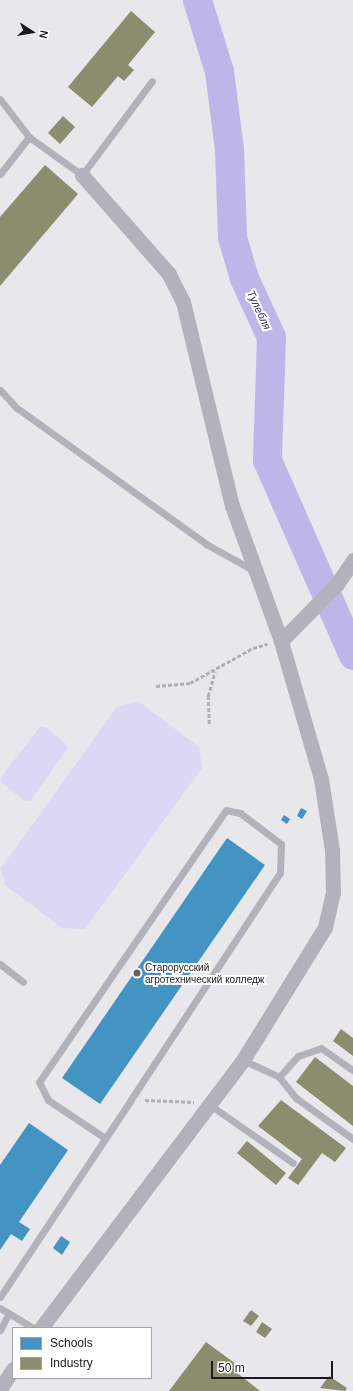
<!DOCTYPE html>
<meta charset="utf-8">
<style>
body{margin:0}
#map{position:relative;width:353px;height:1391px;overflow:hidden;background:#e7e7ec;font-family:Arial,sans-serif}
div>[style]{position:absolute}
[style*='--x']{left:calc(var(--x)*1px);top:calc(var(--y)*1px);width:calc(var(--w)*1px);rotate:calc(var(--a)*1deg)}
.green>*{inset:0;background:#dbd8f5}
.schools>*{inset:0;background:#4393c3}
.industry>*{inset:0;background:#8c8c6e}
.stream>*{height:5px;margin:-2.5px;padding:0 2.5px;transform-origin:2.5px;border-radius:2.5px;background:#bdb7e9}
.river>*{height:29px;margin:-14.5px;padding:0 14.5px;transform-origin:14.5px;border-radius:14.5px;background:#bdb7e9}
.path>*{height:2.5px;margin-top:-1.25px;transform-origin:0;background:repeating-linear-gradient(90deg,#afafb6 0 4px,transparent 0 6px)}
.lane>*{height:7px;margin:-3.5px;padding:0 3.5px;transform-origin:3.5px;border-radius:3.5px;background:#b2b2bc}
.street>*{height:15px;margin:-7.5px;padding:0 7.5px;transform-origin:7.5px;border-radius:7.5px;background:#b2b2bc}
.dots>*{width:11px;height:11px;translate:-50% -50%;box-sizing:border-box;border:2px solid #fff;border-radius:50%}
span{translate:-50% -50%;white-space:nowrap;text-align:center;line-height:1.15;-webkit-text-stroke:4px #fff;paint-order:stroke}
.poi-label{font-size:10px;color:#1a1a1e}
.left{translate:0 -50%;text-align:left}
.water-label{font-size:11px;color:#3a2876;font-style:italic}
.legend{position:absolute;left:12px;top:1327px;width:140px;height:52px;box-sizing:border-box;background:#fff;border:1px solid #a3a3a5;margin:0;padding:5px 7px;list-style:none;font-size:12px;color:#1a1a1e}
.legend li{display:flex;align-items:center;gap:8px;height:20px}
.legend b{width:20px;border:1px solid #a3a3a5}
.north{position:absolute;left:12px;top:12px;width:40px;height:40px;-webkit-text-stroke:3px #fff;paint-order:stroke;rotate:102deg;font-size:11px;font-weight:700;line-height:16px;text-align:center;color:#1a1a1e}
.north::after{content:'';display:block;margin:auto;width:14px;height:18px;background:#1a1a1e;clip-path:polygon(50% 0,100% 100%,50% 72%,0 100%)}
.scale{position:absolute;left:211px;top:1361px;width:122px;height:18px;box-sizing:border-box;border:2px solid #1a1a1e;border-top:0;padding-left:5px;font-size:12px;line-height:14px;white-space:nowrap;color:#1a1a1e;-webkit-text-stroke:3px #fff;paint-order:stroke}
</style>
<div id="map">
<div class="green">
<div style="clip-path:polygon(138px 701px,199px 747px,202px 768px,85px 929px,62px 928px,5px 885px,1px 868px,117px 707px)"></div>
<div style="clip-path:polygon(40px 727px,45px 727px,66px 744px,67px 749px,30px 801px,25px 801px,1px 782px,1px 777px)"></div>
</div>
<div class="schools">
<div style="clip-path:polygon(301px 808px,307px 811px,302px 819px,297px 816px)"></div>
<div style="clip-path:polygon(284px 815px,290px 819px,287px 824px,281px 820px)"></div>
<div style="clip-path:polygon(227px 838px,265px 865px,100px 1104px,62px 1078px)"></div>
<div style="clip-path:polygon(29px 1123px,68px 1150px,19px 1222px,30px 1229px,22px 1241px,11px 1234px,0 1250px,0 1165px)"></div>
<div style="clip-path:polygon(61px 1236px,70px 1242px,62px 1255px,53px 1248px)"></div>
</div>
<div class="industry">
<div style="clip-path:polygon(131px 11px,155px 32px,128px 65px,134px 70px,124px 81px,118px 76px,92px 107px,68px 87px)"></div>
<div style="clip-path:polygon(63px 116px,75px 127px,60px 144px,48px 133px)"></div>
<div style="clip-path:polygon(45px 165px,78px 194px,0 286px,0 217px)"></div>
<div style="clip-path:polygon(341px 1029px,353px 1038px,353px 1056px,333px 1041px)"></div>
<div style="clip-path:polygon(315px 1057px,353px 1086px,353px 1126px,296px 1082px)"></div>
<div style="clip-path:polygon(281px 1100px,346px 1148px,335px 1162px,322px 1153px,298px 1185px,288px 1178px,302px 1159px,258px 1126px)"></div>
<div style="clip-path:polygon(247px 1141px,286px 1173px,276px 1185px,237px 1153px)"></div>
<div style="clip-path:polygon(251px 1310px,259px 1316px,251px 1326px,243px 1321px)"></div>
<div style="clip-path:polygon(262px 1322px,272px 1329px,265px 1338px,256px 1332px)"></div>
<div style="clip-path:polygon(206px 1342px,240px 1367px,236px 1372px,260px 1391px,169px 1391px)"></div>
<div style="clip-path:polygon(329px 1376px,347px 1388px,345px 1391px,320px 1388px)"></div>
</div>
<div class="stream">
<div style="--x:200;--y:6;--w:8;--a:-45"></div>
</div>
<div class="river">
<div style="--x:197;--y:0;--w:74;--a:72.8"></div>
<div style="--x:219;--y:71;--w:79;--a:82.7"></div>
<div style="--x:229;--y:149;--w:88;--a:88"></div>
<div style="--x:232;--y:237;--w:43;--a:73.7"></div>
<div style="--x:244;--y:278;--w:65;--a:65.4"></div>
<div style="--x:271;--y:337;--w:123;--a:91.9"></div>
<div style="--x:267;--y:460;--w:213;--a:66.2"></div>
</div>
<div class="path">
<div style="--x:156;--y:686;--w:34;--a:-5"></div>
<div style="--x:190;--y:683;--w:72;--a:-29.1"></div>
<div style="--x:253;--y:648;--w:15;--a:-16"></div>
<div style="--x:209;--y:724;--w:28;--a:-92"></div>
<div style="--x:208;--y:696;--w:25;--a:-74"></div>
<div style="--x:145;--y:1100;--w:49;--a:2.3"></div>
</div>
<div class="lane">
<div style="--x:0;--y:99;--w:48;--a:52.7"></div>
<div style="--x:29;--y:137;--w:65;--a:35.6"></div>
<div style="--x:82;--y:175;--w:117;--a:-53.3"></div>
<div style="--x:0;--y:174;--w:47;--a:-51.9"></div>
<div style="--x:0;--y:390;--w:25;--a:47"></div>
<div style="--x:17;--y:408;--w:233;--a:35.7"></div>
<div style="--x:206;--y:544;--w:54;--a:29"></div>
<div style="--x:0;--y:964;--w:29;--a:38"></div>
<div style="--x:243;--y:1060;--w:40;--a:25"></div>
<div style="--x:279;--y:1077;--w:27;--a:51"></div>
<div style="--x:296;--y:1098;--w:70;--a:35.7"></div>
<div style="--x:279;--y:1077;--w:28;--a:-48"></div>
<div style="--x:298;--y:1056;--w:24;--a:-19"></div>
<div style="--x:321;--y:1048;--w:39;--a:35"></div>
<div style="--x:210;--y:1105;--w:101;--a:34.9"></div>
<div style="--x:0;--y:1297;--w:235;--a:-56.4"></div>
<div style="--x:130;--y:1101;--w:273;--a:-56.7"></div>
<div style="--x:280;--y:873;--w:29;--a:-88"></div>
<div style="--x:281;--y:844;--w:51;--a:-142.9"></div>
<div style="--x:240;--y:813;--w:14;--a:-168"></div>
<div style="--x:226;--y:810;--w:330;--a:124.5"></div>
<div style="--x:39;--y:1082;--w:20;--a:63"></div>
<div style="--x:48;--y:1100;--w:69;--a:33.7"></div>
<div style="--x:0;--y:1308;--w:39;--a:31"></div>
<div style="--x:0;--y:1330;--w:19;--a:-62"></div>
</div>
<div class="street">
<div style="--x:281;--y:641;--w:80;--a:-45.5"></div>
<div style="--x:337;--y:584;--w:29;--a:-56"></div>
<div style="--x:41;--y:1328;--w:336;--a:-53"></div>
<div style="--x:243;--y:1060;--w:156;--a:-58.3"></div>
<div style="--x:325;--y:927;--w:35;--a:-77"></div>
<div style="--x:333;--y:893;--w:43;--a:-91.3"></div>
<div style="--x:332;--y:850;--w:72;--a:-98.8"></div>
<div style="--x:321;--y:779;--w:144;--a:-106.2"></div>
<div style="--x:281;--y:641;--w:144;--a:-109.9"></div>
<div style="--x:232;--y:506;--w:210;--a:-103.5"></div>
<div style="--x:183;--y:302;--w:31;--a:-117"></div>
<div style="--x:169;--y:274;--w:132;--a:-131.3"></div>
<div style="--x:0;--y:1389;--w:24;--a:-57"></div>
</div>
<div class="dots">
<div style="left:137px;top:973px;background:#626266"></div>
</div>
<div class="poi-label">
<span class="left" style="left:145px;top:973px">Старорусский<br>агротехнический колледж</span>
</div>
<div class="water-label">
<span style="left:259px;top:310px;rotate:65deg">Тулебля</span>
</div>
<ul class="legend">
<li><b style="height:11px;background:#4393c3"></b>Schools</li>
<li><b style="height:11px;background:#8c8c6e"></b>Industry</li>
</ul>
<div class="north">N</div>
<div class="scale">50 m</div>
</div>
